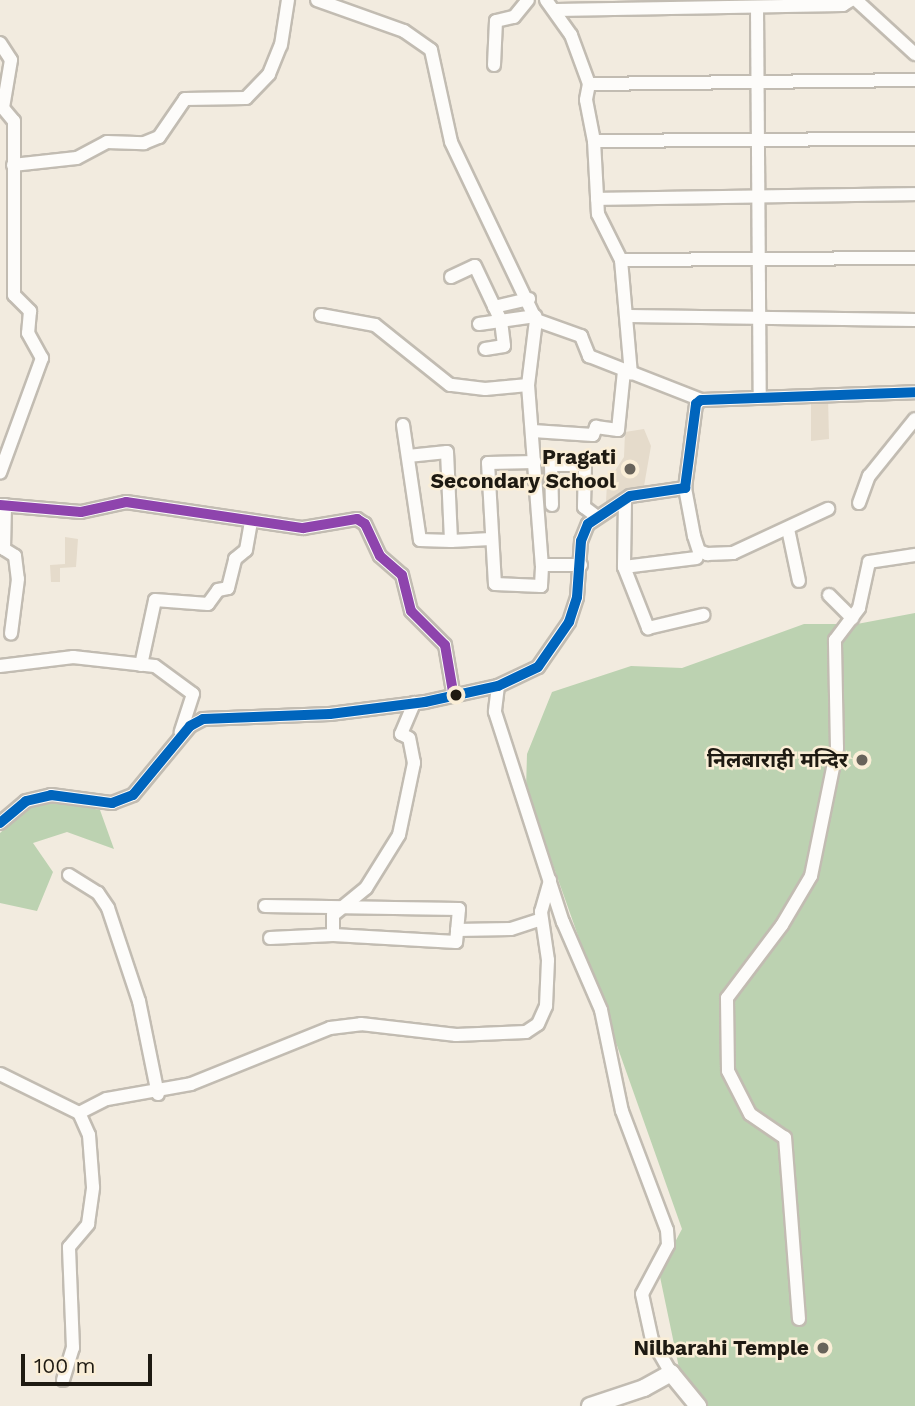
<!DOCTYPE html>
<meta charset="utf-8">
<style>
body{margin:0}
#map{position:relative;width:915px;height:1406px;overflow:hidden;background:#f2ebdf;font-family:"Work Sans","Noto Sans Devanagari",sans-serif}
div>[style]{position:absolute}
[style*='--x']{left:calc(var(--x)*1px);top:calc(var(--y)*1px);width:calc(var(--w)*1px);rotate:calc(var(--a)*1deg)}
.education>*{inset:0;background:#e5dbcb}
.forest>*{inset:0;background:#bcd2b1}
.roads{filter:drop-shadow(2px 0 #c2bcb2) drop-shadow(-2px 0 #c2bcb2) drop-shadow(0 2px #c2bcb2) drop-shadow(0 -2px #c2bcb2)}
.minor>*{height:12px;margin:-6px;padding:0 6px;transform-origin:6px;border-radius:6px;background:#fdfcfa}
.major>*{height:16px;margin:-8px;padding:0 8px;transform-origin:8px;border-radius:8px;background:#fdfcfa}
.bus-1>*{height:10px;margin:-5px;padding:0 5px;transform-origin:5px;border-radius:5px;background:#8e44ad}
.bus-2>*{height:10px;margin:-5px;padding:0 5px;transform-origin:5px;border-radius:5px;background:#0065bd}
.dots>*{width:19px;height:19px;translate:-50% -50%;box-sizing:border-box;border:4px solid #faeed7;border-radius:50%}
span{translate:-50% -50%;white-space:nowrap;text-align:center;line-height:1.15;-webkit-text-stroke:5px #faeed7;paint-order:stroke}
.poi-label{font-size:21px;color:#1e1a12;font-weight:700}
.right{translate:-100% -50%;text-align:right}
.scale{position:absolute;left:21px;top:1354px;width:131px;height:32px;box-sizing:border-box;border:4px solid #1e1a12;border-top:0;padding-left:9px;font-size:21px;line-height:24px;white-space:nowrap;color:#1e1a12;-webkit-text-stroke:5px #faeed7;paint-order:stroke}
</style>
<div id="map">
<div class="education">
<div style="clip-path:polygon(811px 397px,828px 397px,829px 439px,811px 441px)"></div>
<div style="clip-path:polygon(644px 429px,651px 446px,644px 486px,606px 502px,607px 483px,624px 457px,625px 432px)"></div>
<div style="clip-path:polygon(65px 537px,78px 539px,76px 567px,60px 568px,60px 582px,51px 582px,50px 565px,65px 564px)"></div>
</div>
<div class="forest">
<div style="clip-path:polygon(915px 613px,915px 1406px,703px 1406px,683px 1387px,659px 1272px,682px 1229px,526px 789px,527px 754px,552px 692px,631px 666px,682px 668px,804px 624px,857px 624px)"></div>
<div style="clip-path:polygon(52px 801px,100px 810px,114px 849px,67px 832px,33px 843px,53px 872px,37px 911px,0 903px,0 833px,30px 805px)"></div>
</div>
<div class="roads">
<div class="minor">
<div style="--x:317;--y:0;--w:92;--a:19.6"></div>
<div style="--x:404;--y:31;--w:33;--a:35"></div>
<div style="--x:431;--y:50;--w:94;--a:77.7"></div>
<div style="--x:451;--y:142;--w:197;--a:64.5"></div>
<div style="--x:536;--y:320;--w:65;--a:97"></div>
<div style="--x:528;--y:385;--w:43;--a:174.7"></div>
<div style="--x:485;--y:389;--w:35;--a:-173"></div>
<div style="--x:450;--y:385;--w:96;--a:-141.3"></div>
<div style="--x:375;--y:325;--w:55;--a:-169.5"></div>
<div style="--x:546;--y:0;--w:43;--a:54.5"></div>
<div style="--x:571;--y:35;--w:52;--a:69.8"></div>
<div style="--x:589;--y:84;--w:16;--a:101"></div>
<div style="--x:586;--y:100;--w:42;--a:79"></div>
<div style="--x:594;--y:141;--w:73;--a:86.9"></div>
<div style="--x:598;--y:214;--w:51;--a:63.4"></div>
<div style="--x:621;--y:260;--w:114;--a:85"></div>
<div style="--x:856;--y:0;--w:80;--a:42.5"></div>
<div style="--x:757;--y:8;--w:389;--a:89.6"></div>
<div style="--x:556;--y:10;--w:287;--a:-1"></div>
<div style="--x:843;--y:5;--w:9;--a:-32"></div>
<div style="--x:0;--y:43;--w:20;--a:57"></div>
<div style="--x:11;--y:60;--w:49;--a:99.5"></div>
<div style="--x:3;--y:108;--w:17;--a:50"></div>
<div style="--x:14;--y:121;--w:174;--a:90"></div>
<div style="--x:14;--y:295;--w:23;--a:45"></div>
<div style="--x:30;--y:311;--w:22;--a:95"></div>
<div style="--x:28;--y:333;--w:29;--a:61"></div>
<div style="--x:42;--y:358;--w:122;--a:110.1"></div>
<div style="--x:494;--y:65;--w:44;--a:-87.4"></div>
<div style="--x:496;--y:21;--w:18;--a:-13"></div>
<div style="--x:514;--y:17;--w:22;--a:-51"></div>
<div style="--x:589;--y:84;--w:326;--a:-0.7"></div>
<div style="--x:594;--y:141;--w:321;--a:-0.4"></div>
<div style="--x:13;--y:165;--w:64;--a:-6.2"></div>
<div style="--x:77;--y:158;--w:34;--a:-28"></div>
<div style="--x:107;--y:142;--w:37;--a:2"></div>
<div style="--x:144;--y:143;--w:16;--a:-22"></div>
<div style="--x:159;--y:137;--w:46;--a:-55.6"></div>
<div style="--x:185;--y:99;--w:61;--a:-0.9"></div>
<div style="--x:246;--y:98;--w:33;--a:-46"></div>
<div style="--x:269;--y:74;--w:31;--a:-68"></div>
<div style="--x:281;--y:45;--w:46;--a:-81.2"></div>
<div style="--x:597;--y:199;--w:318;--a:-0.9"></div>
<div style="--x:621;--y:260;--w:294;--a:-0.4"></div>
<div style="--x:451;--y:277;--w:26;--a:-25"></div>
<div style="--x:475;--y:266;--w:61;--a:64.7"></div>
<div style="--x:501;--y:321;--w:25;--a:83"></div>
<div style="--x:504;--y:346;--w:19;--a:171"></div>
<div style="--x:494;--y:307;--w:36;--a:-13"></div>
<div style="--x:629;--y:316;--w:286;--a:0.8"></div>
<div style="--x:536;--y:320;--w:48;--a:19.6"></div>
<div style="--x:581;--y:336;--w:22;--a:68"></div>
<div style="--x:589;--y:356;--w:120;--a:21.4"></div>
<div style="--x:479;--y:324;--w:57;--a:-8.1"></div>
<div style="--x:528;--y:385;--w:181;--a:85.6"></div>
<div style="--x:542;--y:565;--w:39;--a:0"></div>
<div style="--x:403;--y:425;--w:116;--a:81.6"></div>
<div style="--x:420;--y:540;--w:31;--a:2"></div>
<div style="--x:533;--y:431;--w:60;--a:3.8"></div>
<div style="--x:593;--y:435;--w:9;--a:-69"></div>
<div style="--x:596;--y:427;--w:22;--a:8"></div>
<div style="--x:618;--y:430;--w:59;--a:-84.2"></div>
<div style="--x:408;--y:456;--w:39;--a:-6"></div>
<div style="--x:447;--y:452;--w:89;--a:87.4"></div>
<div style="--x:451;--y:541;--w:40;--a:-2.9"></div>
<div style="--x:535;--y:462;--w:47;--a:178.8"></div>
<div style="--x:488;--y:463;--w:121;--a:86.7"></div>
<div style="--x:495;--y:584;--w:46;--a:2.5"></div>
<div style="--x:541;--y:586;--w:21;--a:-87"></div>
<div style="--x:685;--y:488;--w:49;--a:79.4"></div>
<div style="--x:694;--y:536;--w:16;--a:72"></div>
<div style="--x:699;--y:551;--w:9;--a:21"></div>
<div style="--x:707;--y:554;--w:26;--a:-2"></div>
<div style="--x:733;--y:553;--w:105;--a:-24.9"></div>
<div style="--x:625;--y:501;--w:66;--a:90.9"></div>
<div style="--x:624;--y:567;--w:66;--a:68.5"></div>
<div style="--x:648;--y:628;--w:57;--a:-13.3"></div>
<div style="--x:859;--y:503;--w:29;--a:-70"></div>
<div style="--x:869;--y:476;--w:73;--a:-51.1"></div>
<div style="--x:0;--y:505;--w:81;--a:4.9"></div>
<div style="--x:81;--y:512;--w:46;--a:-12.5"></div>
<div style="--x:126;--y:502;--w:179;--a:8.4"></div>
<div style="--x:303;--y:528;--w:55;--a:-9.5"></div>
<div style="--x:357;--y:519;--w:9;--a:32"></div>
<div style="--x:365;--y:524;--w:35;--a:65"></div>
<div style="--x:380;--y:556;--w:29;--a:41"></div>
<div style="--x:402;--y:575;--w:37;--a:76"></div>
<div style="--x:411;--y:611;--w:48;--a:45"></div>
<div style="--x:445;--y:645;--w:48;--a:80.3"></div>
<div style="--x:5;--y:505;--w:44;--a:91.3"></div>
<div style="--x:4;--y:549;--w:13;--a:32"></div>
<div style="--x:15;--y:556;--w:23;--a:83"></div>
<div style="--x:18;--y:579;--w:55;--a:97.3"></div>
<div style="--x:552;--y:505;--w:40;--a:-91.4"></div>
<div style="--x:551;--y:465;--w:34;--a:0"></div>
<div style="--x:585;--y:465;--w:42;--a:91.4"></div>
<div style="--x:584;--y:507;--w:15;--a:37"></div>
<div style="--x:788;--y:529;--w:53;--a:78.1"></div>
<div style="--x:624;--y:567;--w:73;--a:-7.1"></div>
<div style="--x:829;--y:595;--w:33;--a:45"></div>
<div style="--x:141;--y:665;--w:66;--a:-77.8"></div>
<div style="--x:155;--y:600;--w:53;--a:4.3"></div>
<div style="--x:208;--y:604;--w:17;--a:-54"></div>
<div style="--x:218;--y:590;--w:10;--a:-11"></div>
<div style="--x:228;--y:588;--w:30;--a:-76"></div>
<div style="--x:235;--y:559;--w:14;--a:-39"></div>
<div style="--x:246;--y:550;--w:28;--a:-80"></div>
<div style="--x:0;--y:666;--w:74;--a:-7"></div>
<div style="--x:73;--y:657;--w:82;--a:6.3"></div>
<div style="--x:155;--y:666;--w:47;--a:36.4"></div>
<div style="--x:193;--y:694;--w:40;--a:108"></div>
<div style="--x:498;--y:686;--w:26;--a:97"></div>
<div style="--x:495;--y:712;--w:221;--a:72.1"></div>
<div style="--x:563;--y:922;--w:96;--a:66.6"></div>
<div style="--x:601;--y:1010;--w:103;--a:78.3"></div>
<div style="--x:622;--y:1111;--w:127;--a:69.3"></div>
<div style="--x:667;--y:1230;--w:15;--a:86"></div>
<div style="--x:668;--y:1245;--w:55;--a:118"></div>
<div style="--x:642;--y:1294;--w:47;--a:77.7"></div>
<div style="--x:652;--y:1340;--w:38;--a:60"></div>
<div style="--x:0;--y:823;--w:34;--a:-40"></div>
<div style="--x:26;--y:801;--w:26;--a:-13"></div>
<div style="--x:51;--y:795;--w:62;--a:7.5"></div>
<div style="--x:112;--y:803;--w:22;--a:-21"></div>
<div style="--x:133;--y:795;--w:89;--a:-50.4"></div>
<div style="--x:190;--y:726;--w:15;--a:-28"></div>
<div style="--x:203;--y:719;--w:127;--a:-2.3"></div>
<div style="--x:330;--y:714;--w:96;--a:-7.2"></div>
<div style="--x:425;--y:702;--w:75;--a:-12.4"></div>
<div style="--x:498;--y:686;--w:44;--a:-25.4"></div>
<div style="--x:538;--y:667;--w:55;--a:-55.4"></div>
<div style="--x:569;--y:622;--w:26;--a:-72"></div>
<div style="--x:577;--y:597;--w:56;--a:-85.9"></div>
<div style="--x:581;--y:541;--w:18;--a:-68"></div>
<div style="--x:588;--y:524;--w:50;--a:-33.7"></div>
<div style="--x:630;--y:496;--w:56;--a:-8.3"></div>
<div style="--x:685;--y:488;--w:85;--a:-82.5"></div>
<div style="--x:696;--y:404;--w:6;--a:-39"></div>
<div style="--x:701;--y:400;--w:214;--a:-2.1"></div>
<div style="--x:69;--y:875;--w:34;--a:32"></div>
<div style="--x:98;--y:893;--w:18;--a:56"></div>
<div style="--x:108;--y:908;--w:98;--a:71.6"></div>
<div style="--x:139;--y:1001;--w:95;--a:78.5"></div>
<div style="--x:265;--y:906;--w:194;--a:0.9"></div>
<div style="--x:459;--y:909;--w:33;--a:95"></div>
<div style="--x:456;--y:942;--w:123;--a:-176.7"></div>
<div style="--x:333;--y:935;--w:63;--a:177.3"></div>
<div style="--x:457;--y:930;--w:54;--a:-1.1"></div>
<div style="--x:511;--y:929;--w:32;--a:-18"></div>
<div style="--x:333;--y:935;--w:20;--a:-90"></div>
<div style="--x:333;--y:915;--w:43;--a:-39.3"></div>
<div style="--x:366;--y:888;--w:62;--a:-58.1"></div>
<div style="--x:399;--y:835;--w:74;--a:-78.2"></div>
<div style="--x:414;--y:763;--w:25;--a:-101"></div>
<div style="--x:409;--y:738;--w:9;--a:-153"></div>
<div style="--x:401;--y:734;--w:34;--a:-67"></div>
<div style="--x:0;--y:1074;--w:88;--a:26.3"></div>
<div style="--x:79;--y:1113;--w:31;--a:-27"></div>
<div style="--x:107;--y:1099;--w:85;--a:-10.1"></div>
<div style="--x:191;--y:1084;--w:150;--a:-21.9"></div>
<div style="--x:330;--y:1028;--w:31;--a:-7"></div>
<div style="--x:361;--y:1024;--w:96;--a:6.6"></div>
<div style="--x:456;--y:1035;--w:70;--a:-2.5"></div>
<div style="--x:526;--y:1032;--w:14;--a:-34"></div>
<div style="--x:538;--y:1024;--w:20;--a:-66"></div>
<div style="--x:546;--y:1006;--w:46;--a:-87.5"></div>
<div style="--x:548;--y:960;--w:49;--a:-98.3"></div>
<div style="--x:541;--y:912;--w:33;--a:-74"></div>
<div style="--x:799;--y:1319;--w:182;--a:-94.4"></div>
<div style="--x:785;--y:1138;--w:42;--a:-145.6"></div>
<div style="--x:750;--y:1114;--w:48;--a:-117.1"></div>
<div style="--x:728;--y:1071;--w:73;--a:-90.8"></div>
<div style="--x:727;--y:998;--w:91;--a:-53"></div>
<div style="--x:782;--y:925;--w:57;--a:-59.4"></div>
<div style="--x:811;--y:876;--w:131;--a:-78.5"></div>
<div style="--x:837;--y:748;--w:108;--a:-91.1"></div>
<div style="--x:835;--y:640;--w:40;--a:-53"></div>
<div style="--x:859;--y:608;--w:47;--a:-77.7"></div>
<div style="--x:869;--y:562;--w:47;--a:-8.7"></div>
<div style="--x:63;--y:1380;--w:34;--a:-73"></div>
<div style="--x:73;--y:1348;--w:101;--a:-92.3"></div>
<div style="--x:69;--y:1247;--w:30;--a:-50"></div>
<div style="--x:88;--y:1224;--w:37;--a:-82"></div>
<div style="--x:93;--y:1187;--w:52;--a:-94.4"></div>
<div style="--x:89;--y:1135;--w:24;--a:-114"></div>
</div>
<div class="major">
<div style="--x:590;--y:1406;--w:57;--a:-18.4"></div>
<div style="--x:644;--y:1388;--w:31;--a:-29"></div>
<div style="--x:671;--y:1373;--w:43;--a:50.7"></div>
</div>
</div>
<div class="bus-1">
<div style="--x:0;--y:505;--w:81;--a:4.9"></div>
<div style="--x:81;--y:512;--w:46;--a:-12.5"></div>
<div style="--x:126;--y:502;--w:179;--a:8.4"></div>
<div style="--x:303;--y:528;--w:55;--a:-9.5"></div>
<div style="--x:357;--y:519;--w:9;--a:32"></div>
<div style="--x:365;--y:524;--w:35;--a:65"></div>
<div style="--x:380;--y:556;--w:29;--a:41"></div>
<div style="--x:402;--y:575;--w:37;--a:76"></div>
<div style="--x:411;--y:611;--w:48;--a:45"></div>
<div style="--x:445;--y:645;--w:48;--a:80.3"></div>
</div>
<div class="bus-2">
<div style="--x:0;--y:823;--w:34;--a:-40"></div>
<div style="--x:26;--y:801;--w:26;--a:-13"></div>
<div style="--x:51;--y:795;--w:62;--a:7.5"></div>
<div style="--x:112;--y:803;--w:22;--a:-21"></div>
<div style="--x:133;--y:795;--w:89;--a:-50.4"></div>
<div style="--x:190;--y:726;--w:15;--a:-28"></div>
<div style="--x:203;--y:719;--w:127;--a:-2.3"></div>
<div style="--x:330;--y:714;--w:96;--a:-7.2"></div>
<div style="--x:425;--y:702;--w:75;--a:-12.4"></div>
<div style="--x:498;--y:686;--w:44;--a:-25.4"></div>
<div style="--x:538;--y:667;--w:55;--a:-55.4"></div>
<div style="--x:569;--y:622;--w:26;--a:-72"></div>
<div style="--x:577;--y:597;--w:56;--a:-85.9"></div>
<div style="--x:581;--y:541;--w:18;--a:-68"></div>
<div style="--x:588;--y:524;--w:50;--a:-33.7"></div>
<div style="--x:630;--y:496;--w:56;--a:-8.3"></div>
<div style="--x:685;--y:488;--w:85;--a:-82.5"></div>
<div style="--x:696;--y:404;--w:6;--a:-39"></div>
<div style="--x:701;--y:400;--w:214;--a:-2.1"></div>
</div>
<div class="dots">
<div style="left:630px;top:469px;background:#68635a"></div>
<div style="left:456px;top:695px;background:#1e1a12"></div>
<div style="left:862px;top:760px;background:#68635a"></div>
<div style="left:823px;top:1348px;background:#68635a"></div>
</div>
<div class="poi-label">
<span class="right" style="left:616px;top:469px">Pragati<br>Secondary School</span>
<span class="right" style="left:848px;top:760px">निलबाराही मन्दिर</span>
<span class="right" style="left:809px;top:1348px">Nilbarahi Temple</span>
</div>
<div class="scale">100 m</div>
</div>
